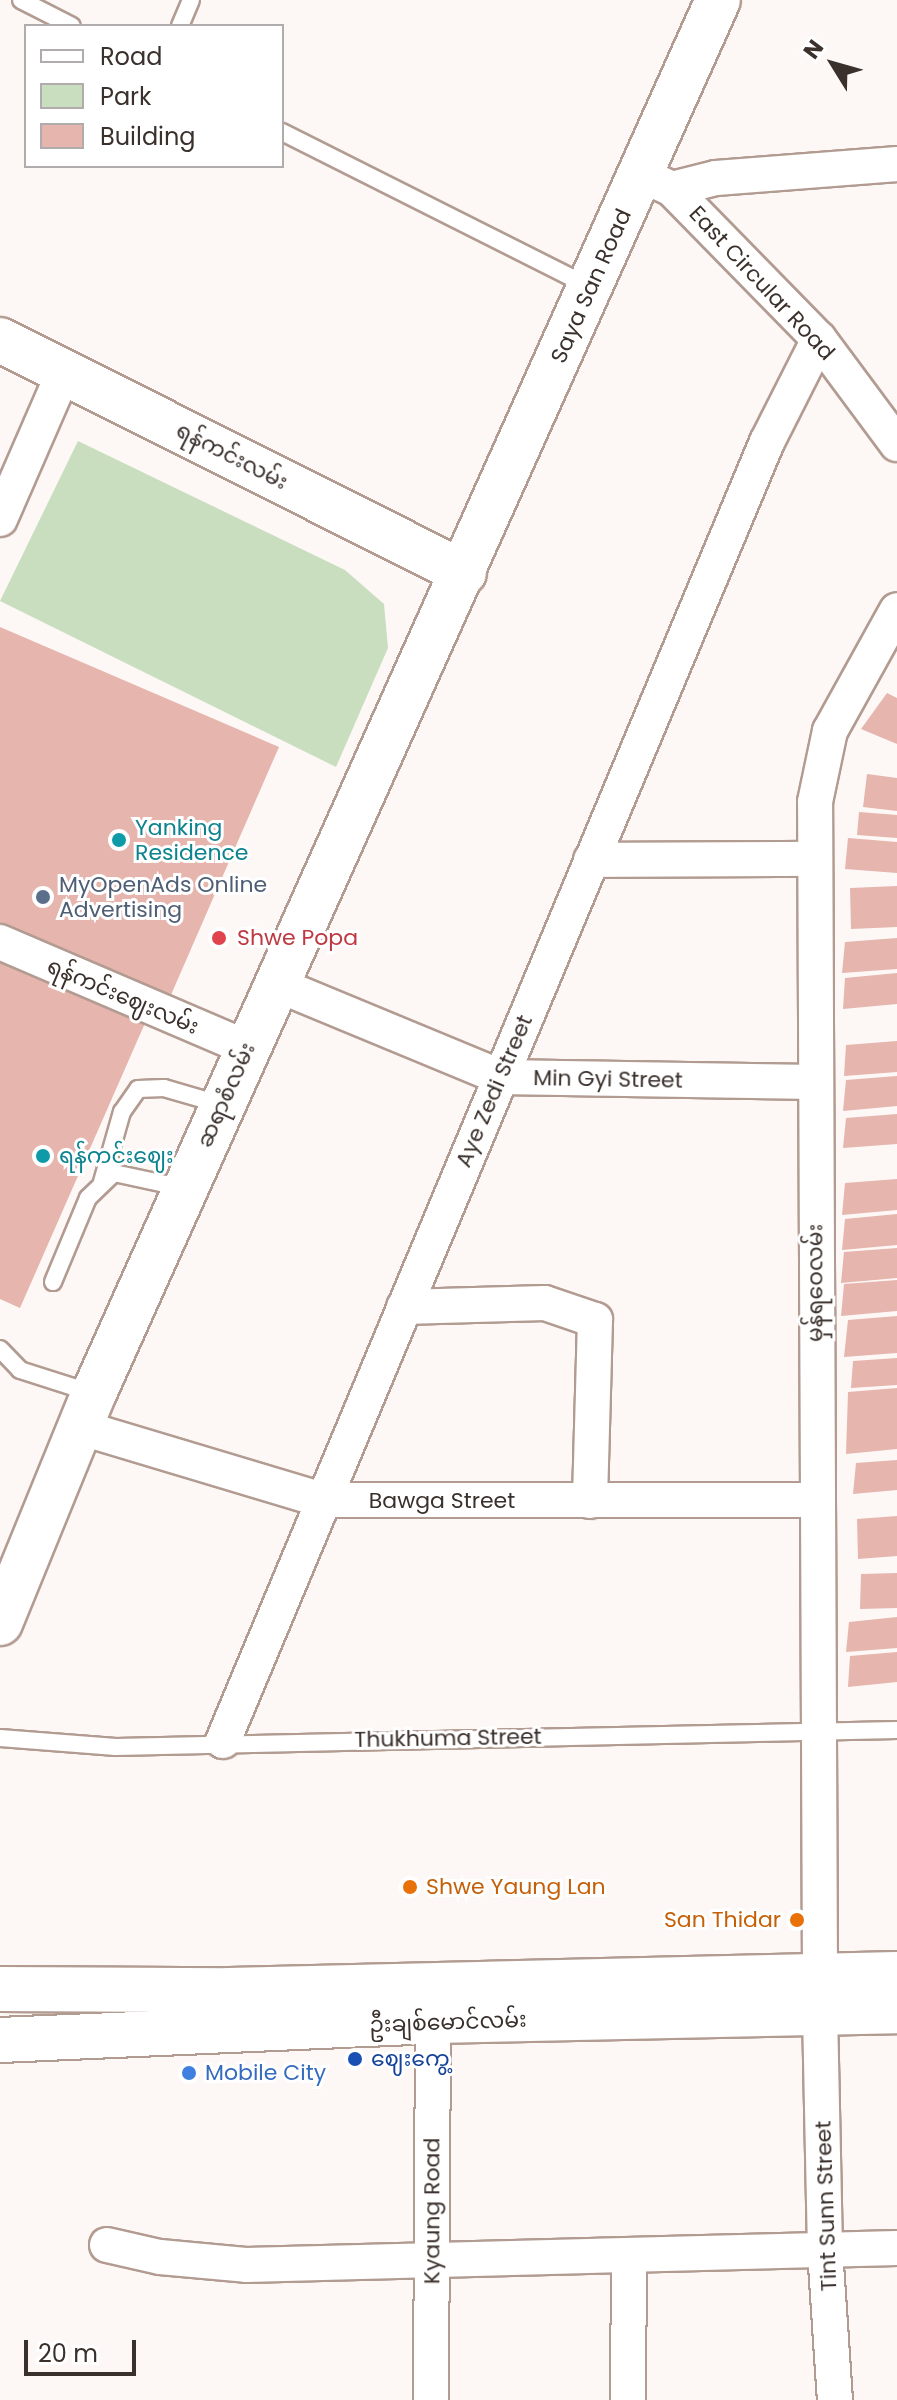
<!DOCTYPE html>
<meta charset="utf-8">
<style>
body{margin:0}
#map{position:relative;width:897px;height:2400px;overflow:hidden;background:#fdf8f6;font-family:Poppins,"Noto Sans Myanmar",sans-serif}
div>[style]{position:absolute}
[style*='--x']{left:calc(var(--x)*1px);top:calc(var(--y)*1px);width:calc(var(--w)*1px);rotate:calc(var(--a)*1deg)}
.green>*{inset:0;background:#c9debf}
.building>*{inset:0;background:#e5b5ae}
.roads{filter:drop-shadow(2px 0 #b29b91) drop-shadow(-2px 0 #b29b91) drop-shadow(0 2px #b29b91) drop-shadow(0 -2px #b29b91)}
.service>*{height:16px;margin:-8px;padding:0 8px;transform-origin:8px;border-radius:8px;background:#fff}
.minor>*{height:34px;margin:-17px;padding:0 17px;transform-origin:17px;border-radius:17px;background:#fff}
.secondary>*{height:44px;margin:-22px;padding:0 22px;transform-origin:22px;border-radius:22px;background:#fff}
.primary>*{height:44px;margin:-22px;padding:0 22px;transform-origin:22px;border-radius:22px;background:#fff}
.dots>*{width:22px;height:22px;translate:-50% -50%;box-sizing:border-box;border:4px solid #fff;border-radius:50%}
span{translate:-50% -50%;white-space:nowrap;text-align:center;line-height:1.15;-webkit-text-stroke:6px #fff;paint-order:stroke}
.street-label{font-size:22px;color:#3a302c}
.culture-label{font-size:22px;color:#0d838f}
.left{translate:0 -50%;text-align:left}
.service-label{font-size:22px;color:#4e5e75}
.health-label{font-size:22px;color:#be3a42}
.food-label{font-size:22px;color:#c56008}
.right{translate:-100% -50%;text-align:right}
.transit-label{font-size:22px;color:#164399}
.shop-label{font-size:22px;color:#366cbe}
.legend{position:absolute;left:24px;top:24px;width:260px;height:144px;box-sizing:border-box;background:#fff;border:2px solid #b0acab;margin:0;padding:10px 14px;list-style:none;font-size:24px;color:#3a302c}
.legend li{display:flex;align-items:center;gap:16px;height:40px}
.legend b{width:40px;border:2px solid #b0acab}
.north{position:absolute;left:793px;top:24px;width:80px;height:80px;-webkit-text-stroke:6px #fff;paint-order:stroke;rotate:307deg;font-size:22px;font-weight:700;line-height:32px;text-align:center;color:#3a302c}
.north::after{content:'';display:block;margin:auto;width:28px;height:36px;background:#3a302c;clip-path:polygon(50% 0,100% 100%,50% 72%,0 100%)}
.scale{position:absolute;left:24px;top:2340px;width:112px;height:36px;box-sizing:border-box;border:4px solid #3a302c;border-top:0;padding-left:10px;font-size:24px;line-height:28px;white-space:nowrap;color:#3a302c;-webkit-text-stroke:6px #fff;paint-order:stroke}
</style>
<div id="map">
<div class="green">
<div style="clip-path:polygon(78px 441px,345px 570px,384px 604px,388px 648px,336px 767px,0 601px)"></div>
</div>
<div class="building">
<div style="clip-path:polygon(0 627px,279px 747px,167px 1004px,0 932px)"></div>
<div style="clip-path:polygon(887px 693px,897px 698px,897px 744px,861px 729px)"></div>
<div style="clip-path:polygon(867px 774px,897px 778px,897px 811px,863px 807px)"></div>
<div style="clip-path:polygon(859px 812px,897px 815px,897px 838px,857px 835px)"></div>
<div style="clip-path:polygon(848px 838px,897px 842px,897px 873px,845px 869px)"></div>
<div style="clip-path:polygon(897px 886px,897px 927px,851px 929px,850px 888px)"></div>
<div style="clip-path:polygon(897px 938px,897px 969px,842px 973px,845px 942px)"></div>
<div style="clip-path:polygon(0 948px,149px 1014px,20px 1308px,0 1299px)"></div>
<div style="clip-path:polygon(897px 973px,897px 1004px,843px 1009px,845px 978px)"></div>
<div style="clip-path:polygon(897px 1041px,897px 1072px,844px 1076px,846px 1045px)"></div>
<div style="clip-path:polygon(897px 1076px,897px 1106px,843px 1111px,846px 1080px)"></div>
<div style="clip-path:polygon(897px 1114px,897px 1144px,843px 1148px,846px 1118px)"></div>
<div style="clip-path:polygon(897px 1179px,897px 1210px,842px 1215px,845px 1183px)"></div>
<div style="clip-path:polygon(897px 1214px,897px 1245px,842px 1250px,845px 1219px)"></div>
<div style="clip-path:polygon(897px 1248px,897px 1278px,841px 1283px,844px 1252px)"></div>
<div style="clip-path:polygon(897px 1280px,897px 1311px,841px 1316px,844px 1284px)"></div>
<div style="clip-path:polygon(897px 1316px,897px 1353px,844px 1357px,848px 1320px)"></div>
<div style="clip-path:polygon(897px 1358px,897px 1385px,851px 1388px,853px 1361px)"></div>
<div style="clip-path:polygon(897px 1388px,897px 1449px,846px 1454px,848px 1392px)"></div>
<div style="clip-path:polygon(897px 1460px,897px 1490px,853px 1494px,856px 1463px)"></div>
<div style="clip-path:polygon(897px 1516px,897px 1556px,858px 1559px,857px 1519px)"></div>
<div style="clip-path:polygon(897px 1573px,897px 1608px,860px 1609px,861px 1574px)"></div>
<div style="clip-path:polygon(897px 1617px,897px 1648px,846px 1652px,849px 1622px)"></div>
<div style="clip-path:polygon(897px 1652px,897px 1682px,848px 1687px,850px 1656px)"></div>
</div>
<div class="roads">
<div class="service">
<div style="--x:21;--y:0;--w:57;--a:27"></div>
<div style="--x:180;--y:26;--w:28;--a:-67"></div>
<div style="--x:282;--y:132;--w:343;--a:26.7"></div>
<div style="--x:102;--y:1182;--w:73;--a:-74.1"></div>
<div style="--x:122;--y:1112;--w:28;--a:-55"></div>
<div style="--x:138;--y:1089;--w:26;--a:-2"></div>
<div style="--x:164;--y:1088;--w:57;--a:16.2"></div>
<div style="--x:53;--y:1282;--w:91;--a:-67.4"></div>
<div style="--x:88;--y:1198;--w:36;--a:-44"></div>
<div style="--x:114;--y:1173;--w:72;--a:12.1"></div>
<div style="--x:0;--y:1349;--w:29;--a:46"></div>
<div style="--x:20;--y:1370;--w:76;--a:17.7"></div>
<div style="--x:0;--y:1738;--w:116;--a:4.4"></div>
<div style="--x:116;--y:1747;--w:781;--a:-1.25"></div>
</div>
<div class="minor">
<div style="--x:642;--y:175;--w:33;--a:25"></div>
<div style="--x:672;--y:189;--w:210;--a:45.6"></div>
<div style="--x:819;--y:339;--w:131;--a:53.4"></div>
<div style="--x:672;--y:189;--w:45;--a:-14"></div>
<div style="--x:716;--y:178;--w:182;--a:-4.4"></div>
<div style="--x:0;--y:519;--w:160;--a:-66.5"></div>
<div style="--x:591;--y:860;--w:223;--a:-0.3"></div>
<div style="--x:0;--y:942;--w:269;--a:23.2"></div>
<div style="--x:276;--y:984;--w:243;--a:22.5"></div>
<div style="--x:500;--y:1077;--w:314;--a:0.9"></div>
<div style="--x:404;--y:1307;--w:141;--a:-1.6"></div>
<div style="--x:545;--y:1303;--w:53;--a:18.8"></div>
<div style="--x:595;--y:1320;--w:181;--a:91.6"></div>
<div style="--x:79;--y:1427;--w:254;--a:16.7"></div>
<div style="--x:322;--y:1500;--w:494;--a:0"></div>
<div style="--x:223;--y:1741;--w:1408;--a:-67.28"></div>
<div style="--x:767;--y:442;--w:115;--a:-63.2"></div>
<div style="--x:820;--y:1975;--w:1173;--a:-90.24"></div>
<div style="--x:815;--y:802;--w:73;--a:-78.1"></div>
<div style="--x:830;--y:731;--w:138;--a:-61"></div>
<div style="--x:820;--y:2012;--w:238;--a:88.8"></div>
<div style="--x:825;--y:2250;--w:150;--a:86.2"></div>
<div style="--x:107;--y:2245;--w:54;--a:12.8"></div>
<div style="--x:160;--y:2257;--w:86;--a:5.3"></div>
<div style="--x:246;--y:2265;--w:651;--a:-1.5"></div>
<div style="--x:431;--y:2400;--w:379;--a:-89.7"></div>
<div style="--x:628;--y:2400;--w:145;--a:-89.6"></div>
</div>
<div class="secondary">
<div style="--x:0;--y:340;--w:519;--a:26.66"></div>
<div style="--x:0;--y:1623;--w:248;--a:-67.8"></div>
<div style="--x:94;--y:1393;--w:1526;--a:-65.87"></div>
</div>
<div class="primary">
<div style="--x:0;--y:1989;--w:229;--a:0.3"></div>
<div style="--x:229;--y:1990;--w:668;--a:-1.37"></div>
<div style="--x:0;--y:2040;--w:433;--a:-2.5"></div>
<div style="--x:433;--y:2021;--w:464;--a:-1.2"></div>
</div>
</div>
<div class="dots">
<div style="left:119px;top:840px;background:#0f9aa8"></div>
<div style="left:43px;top:897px;background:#5c6f8a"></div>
<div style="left:219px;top:938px;background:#e0444e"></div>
<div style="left:43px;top:1156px;background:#0f9aa8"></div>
<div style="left:410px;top:1887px;background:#e8710a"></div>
<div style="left:797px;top:1920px;background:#e8710a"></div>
<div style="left:355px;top:2059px;background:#1a4fb4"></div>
<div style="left:189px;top:2073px;background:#3f7fe0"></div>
</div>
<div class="street-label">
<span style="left:762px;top:283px;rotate:47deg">East Circular Road</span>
<span style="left:591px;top:286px;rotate:-66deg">Saya San Road</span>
<span style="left:232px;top:456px;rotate:27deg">ရန်ကင်းလမ်း</span>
<span style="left:123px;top:996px;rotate:23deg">ရန်ကင်းဈေးလမ်း</span>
<span style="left:608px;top:1079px;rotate:1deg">Min Gyi Street</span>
<span style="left:494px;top:1091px;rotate:-67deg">Aye Zedi Street</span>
<span style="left:226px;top:1095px;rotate:-66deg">ဆရာစံလမ်း</span>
<span style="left:815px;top:1283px;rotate:-90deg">မှန်ရဝေလမ်း</span>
<span style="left:442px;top:1501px">Bawga Street</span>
<span style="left:448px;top:1738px;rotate:-1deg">Thukhuma Street</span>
<span style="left:448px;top:2022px;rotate:-2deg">ဦးချစ်မောင်လမ်း</span>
<span style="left:826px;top:2206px;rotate:-92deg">Tint Sunn Street</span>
<span style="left:432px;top:2211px;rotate:-90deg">Kyaung Road</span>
</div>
<div class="culture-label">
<span class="left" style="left:135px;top:840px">Yanking<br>Residence</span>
<span class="left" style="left:59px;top:1156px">ရန်ကင်းဈေး</span>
</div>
<div class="service-label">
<span class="left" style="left:59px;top:897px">MyOpenAds Online<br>Advertising</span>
</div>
<div class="health-label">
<span class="left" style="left:237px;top:938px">Shwe Popa</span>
</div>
<div class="food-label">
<span class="left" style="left:426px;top:1887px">Shwe Yaung Lan</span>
<span class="right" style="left:781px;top:1920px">San Thidar</span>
</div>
<div class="transit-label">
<span class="left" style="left:371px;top:2059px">ဈေးကွေ့</span>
</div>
<div class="shop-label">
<span class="left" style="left:205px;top:2073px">Mobile City</span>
</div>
<ul class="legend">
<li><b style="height:10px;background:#fff"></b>Road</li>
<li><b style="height:22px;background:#c9debf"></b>Park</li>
<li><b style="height:22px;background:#e5b5ae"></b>Building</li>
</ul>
<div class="north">N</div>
<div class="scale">20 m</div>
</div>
